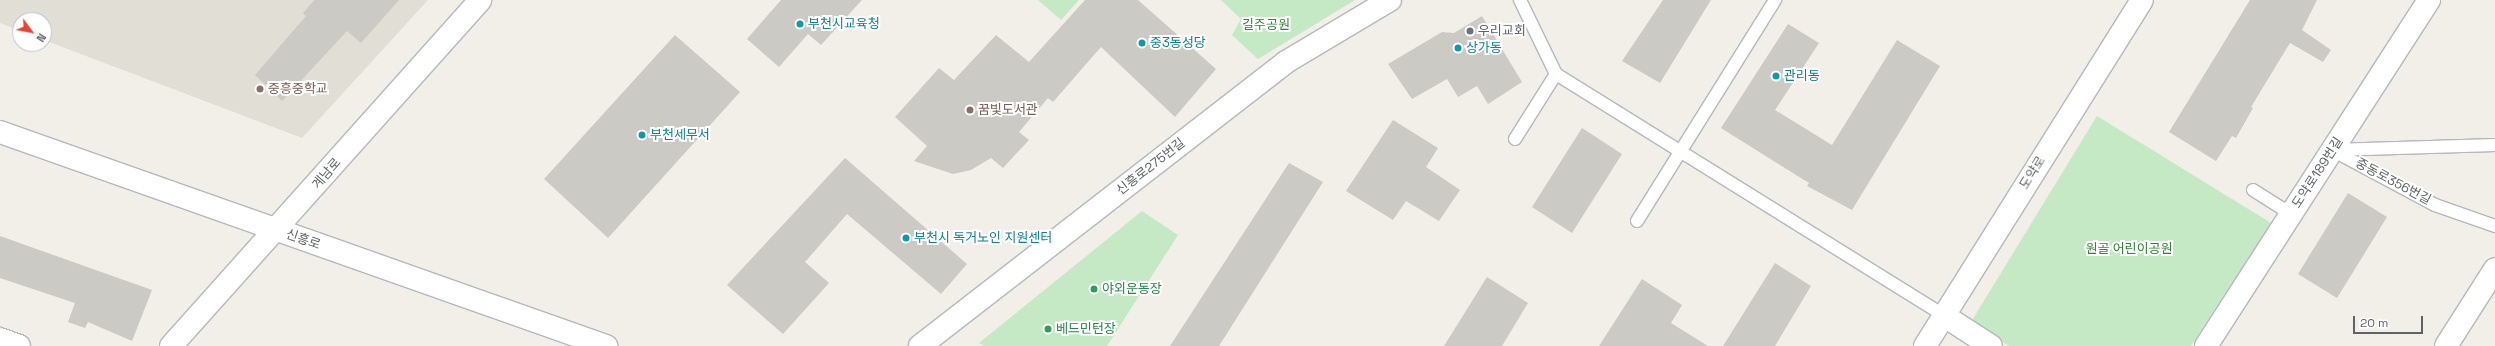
<!DOCTYPE html>
<meta charset="utf-8">
<style>
body{margin:0}
#map{position:relative;width:2495px;height:346px;overflow:hidden;background:#f1efe8;font-family:"Space Grotesk","Noto Sans KR",sans-serif}
div>[style]{position:absolute}
[style*='--x']{left:calc(var(--x)*1px);top:calc(var(--y)*1px);width:calc(var(--w)*1px);rotate:calc(var(--a)*1deg)}
.education>*{inset:0;background:#e1ded6}
.green>*{inset:0;background:#c5e8c5}
.building>*{inset:0;background:#cccac5}
.roads{filter:drop-shadow(1px 0 #b5b8bc) drop-shadow(-1px 0 #b5b8bc) drop-shadow(0 1px #b5b8bc) drop-shadow(0 -1px #b5b8bc)}
.lane>*{height:12px;margin:-6px;padding:0 6px;transform-origin:6px;border-radius:6px;background:#fff}
.street>*{height:22px;margin:-11px;padding:0 11px;transform-origin:11px;border-radius:11px;background:#fff}
.secondary>*{height:22px;margin:-11px;padding:0 11px;transform-origin:11px;border-radius:11px;background:#fff}
.dots>*{width:11px;height:11px;translate:-50% -50%;box-sizing:border-box;border:2px solid #fff;border-radius:50%}
span{translate:-50% -50%;white-space:nowrap;text-align:center;line-height:1.15;-webkit-text-stroke:4px #fff;paint-order:stroke}
.culture-label{font-size:13px;color:#0d838f}
.left{translate:0 -50%;text-align:left}
.park-label{font-size:13px;color:#348238}
.worship-label{font-size:13px;color:#5b616d}
.education-label{font-size:13px;color:#785e54}
.street-label{font-size:13px;color:#5f6368}
.leisure-label{font-size:13px;color:#27864d}
.north{position:absolute;left:12px;top:12px;width:40px;height:40px;box-sizing:border-box;background:#fff;border:1px solid #bfc1c3;border-radius:50%;rotate:122deg;font-size:11px;font-weight:700;line-height:16px;text-align:center;color:#5f6368}
.north::after{content:'';display:block;margin:auto;width:14px;height:18px;background:#ea4335;clip-path:polygon(50% 0,100% 100%,50% 72%,0 100%)}
.scale{position:absolute;left:2353px;top:316px;width:70px;height:18px;box-sizing:border-box;border:2px solid #5f6368;border-top:0;padding-left:5px;font-size:12px;line-height:14px;white-space:nowrap;color:#5f6368;-webkit-text-stroke:3px #fff;paint-order:stroke}
</style>
<div id="map">
<div class="education">
<div style="clip-path:polygon(0 0,428px 0,302px 138px,44px 40px,44px 20px,20px 20px,20px 31px,0 23px)"></div>
</div>
<div class="green">
<div style="clip-path:polygon(1038px 0,1079px 0,1061px 20px)"></div>
<div style="clip-path:polygon(1221px 0,1355px 0,1258px 59px,1232px 35px,1241px 19px)"></div>
<div style="clip-path:polygon(2097px 116px,2271px 223px,2191px 346px,2009px 346px,1971px 322px)"></div>
<div style="clip-path:polygon(1142px 211px,1178px 235px,1107px 346px,984px 346px,979px 343px)"></div>
</div>
<div class="building">
<div style="clip-path:polygon(314px 0,399px 0,361px 43px,347px 31px,282px 101px,255px 75px,306px 16px,303px 13px)"></div>
<div style="clip-path:polygon(781px 0,862px 0,821px 45px,808px 34px,779px 67px,747px 39px)"></div>
<div style="clip-path:polygon(1085px 0,1138px 0,1216px 69px,1175px 117px,1101px 47px,1053px 102px,1048px 98px,1019px 132px,1029px 140px,1003px 168px,991px 158px,971px 170px,953px 174px,914px 161px,927px 146px,895px 117px,939px 68px,954px 80px,996px 35px,1029px 62px)"></div>
<div style="clip-path:polygon(1663px 0,1711px 0,1660px 83px,1622px 61px)"></div>
<div style="clip-path:polygon(2250px 0,2317px 0,2302px 30px,2331px 50px,2323px 62px,2290px 43px,2251px 107px,2253px 108px,2236px 138px,2232px 136px,2216px 161px,2169px 132px)"></div>
<div style="clip-path:polygon(1482px 16px,1522px 82px,1488px 104px,1477px 86px,1458px 97px,1447px 79px,1412px 99px,1388px 64px,1442px 32px,1454px 33px)"></div>
<div style="clip-path:polygon(1788px 24px,1819px 43px,1775px 110px,1832px 145px,1897px 40px,1940px 66px,1852px 210px,1807px 186px,1809px 183px,1721px 128px)"></div>
<div style="clip-path:polygon(675px 35px,740px 92px,608px 238px,544px 179px)"></div>
<div style="clip-path:polygon(1393px 120px,1438px 148px,1426px 167px,1460px 190px,1439px 221px,1406px 201px,1393px 220px,1346px 191px)"></div>
<div style="clip-path:polygon(1582px 128px,1622px 154px,1572px 233px,1532px 207px)"></div>
<div style="clip-path:polygon(845px 158px,967px 264px,941px 294px,847px 214px,805px 262px,829px 283px,783px 334px,727px 285px)"></div>
<div style="clip-path:polygon(1289px 163px,1323px 182px,1219px 346px,1170px 346px)"></div>
<div style="clip-path:polygon(2348px 193px,2387px 217px,2337px 298px,2298px 274px)"></div>
<div style="clip-path:polygon(0 236px,152px 290px,132px 341px,88px 322px,85px 328px,68px 322px,75px 303px,0 278px)"></div>
<div style="clip-path:polygon(1775px 263px,1811px 286px,1775px 346px,1723px 346px)"></div>
<div style="clip-path:polygon(1487px 277px,1528px 303px,1502px 346px,1444px 346px)"></div>
<div style="clip-path:polygon(1642px 279px,1682px 305px,1671px 323px,1708px 346px,1599px 346px)"></div>
</div>
<div class="roads">
<div class="lane">
<div style="--x:1520;--y:0;--w:82;--a:64.1"></div>
<div style="--x:1556;--y:74;--w:456;--a:31.9"></div>
<div style="--x:1515;--y:139;--w:77;--a:-57.8"></div>
<div style="--x:2332;--y:150;--w:117;--a:28.1"></div>
<div style="--x:2435;--y:205;--w:64;--a:19.3"></div>
<div style="--x:2332;--y:150;--w:163;--a:-1.8"></div>
<div style="--x:2253;--y:190;--w:45;--a:32.3"></div>
<div style="--x:1637;--y:221;--w:261;--a:-58"></div>
</div>
<div class="street">
<div style="--x:1943;--y:315;--w:57;--a:32.9"></div>
<div style="--x:0;--y:339;--w:20;--a:20"></div>
<div style="--x:171;--y:346;--w:464;--a:-48.2"></div>
<div style="--x:920;--y:346;--w:463;--a:-37.8"></div>
<div style="--x:1286;--y:62;--w:121;--a:-30.8"></div>
<div style="--x:1925;--y:346;--w:408;--a:-57.9"></div>
<div style="--x:2206;--y:346;--w:412;--a:-57.2"></div>
<div style="--x:2446;--y:346;--w:91;--a:-57.5"></div>
</div>
<div class="secondary">
<div style="--x:0;--y:132;--w:643;--a:19.45"></div>
</div>
</div>
<div class="dots">
<div style="left:800px;top:24px;background:#0f9aa8"></div>
<div style="left:1470px;top:31px;background:#6b7280"></div>
<div style="left:1142px;top:43px;background:#0f9aa8"></div>
<div style="left:1458px;top:48px;background:#0f9aa8"></div>
<div style="left:1776px;top:76px;background:#0f9aa8"></div>
<div style="left:260px;top:89px;background:#8d6e63"></div>
<div style="left:970px;top:110px;background:#8d6e63"></div>
<div style="left:642px;top:135px;background:#0f9aa8"></div>
<div style="left:906px;top:238px;background:#0f9aa8"></div>
<div style="left:1094px;top:289px;background:#2e9e5b"></div>
<div style="left:1048px;top:329px;background:#2e9e5b"></div>
</div>
<div class="culture-label">
<span class="left" style="left:808px;top:24px">부천시교육청</span>
<span class="left" style="left:1150px;top:43px">중3동성당</span>
<span class="left" style="left:1466px;top:48px">상가동</span>
<span class="left" style="left:1784px;top:76px">관리동</span>
<span class="left" style="left:650px;top:135px">부천세무서</span>
<span class="left" style="left:914px;top:238px">부천시 독거노인 지원센터</span>
</div>
<div class="park-label">
<span style="left:1266px;top:25px">길주공원</span>
<span style="left:2129px;top:249px">원골 어린이공원</span>
</div>
<div class="worship-label">
<span class="left" style="left:1478px;top:31px">우리교회</span>
</div>
<div class="education-label">
<span class="left" style="left:268px;top:89px">중흥중학교</span>
<span class="left" style="left:978px;top:110px">꿈빛도서관</span>
</div>
<div class="street-label">
<span style="left:1151px;top:167px;rotate:-38deg">신흥로275번길</span>
<span style="left:2033px;top:173px;rotate:-58deg">도약로</span>
<span style="left:2318px;top:173px;rotate:-57deg">도약로189번길</span>
<span style="left:327px;top:174px;rotate:-49deg">계남로</span>
<span style="left:2393px;top:182px;rotate:28deg">중동로356번길</span>
<span style="left:303px;top:240px;rotate:19deg">신흥로</span>
</div>
<div class="leisure-label">
<span class="left" style="left:1102px;top:289px">야외운동장</span>
<span class="left" style="left:1056px;top:329px">베드민턴장</span>
</div>
<div class="north">N</div>
<div class="scale">20 m</div>
</div>
